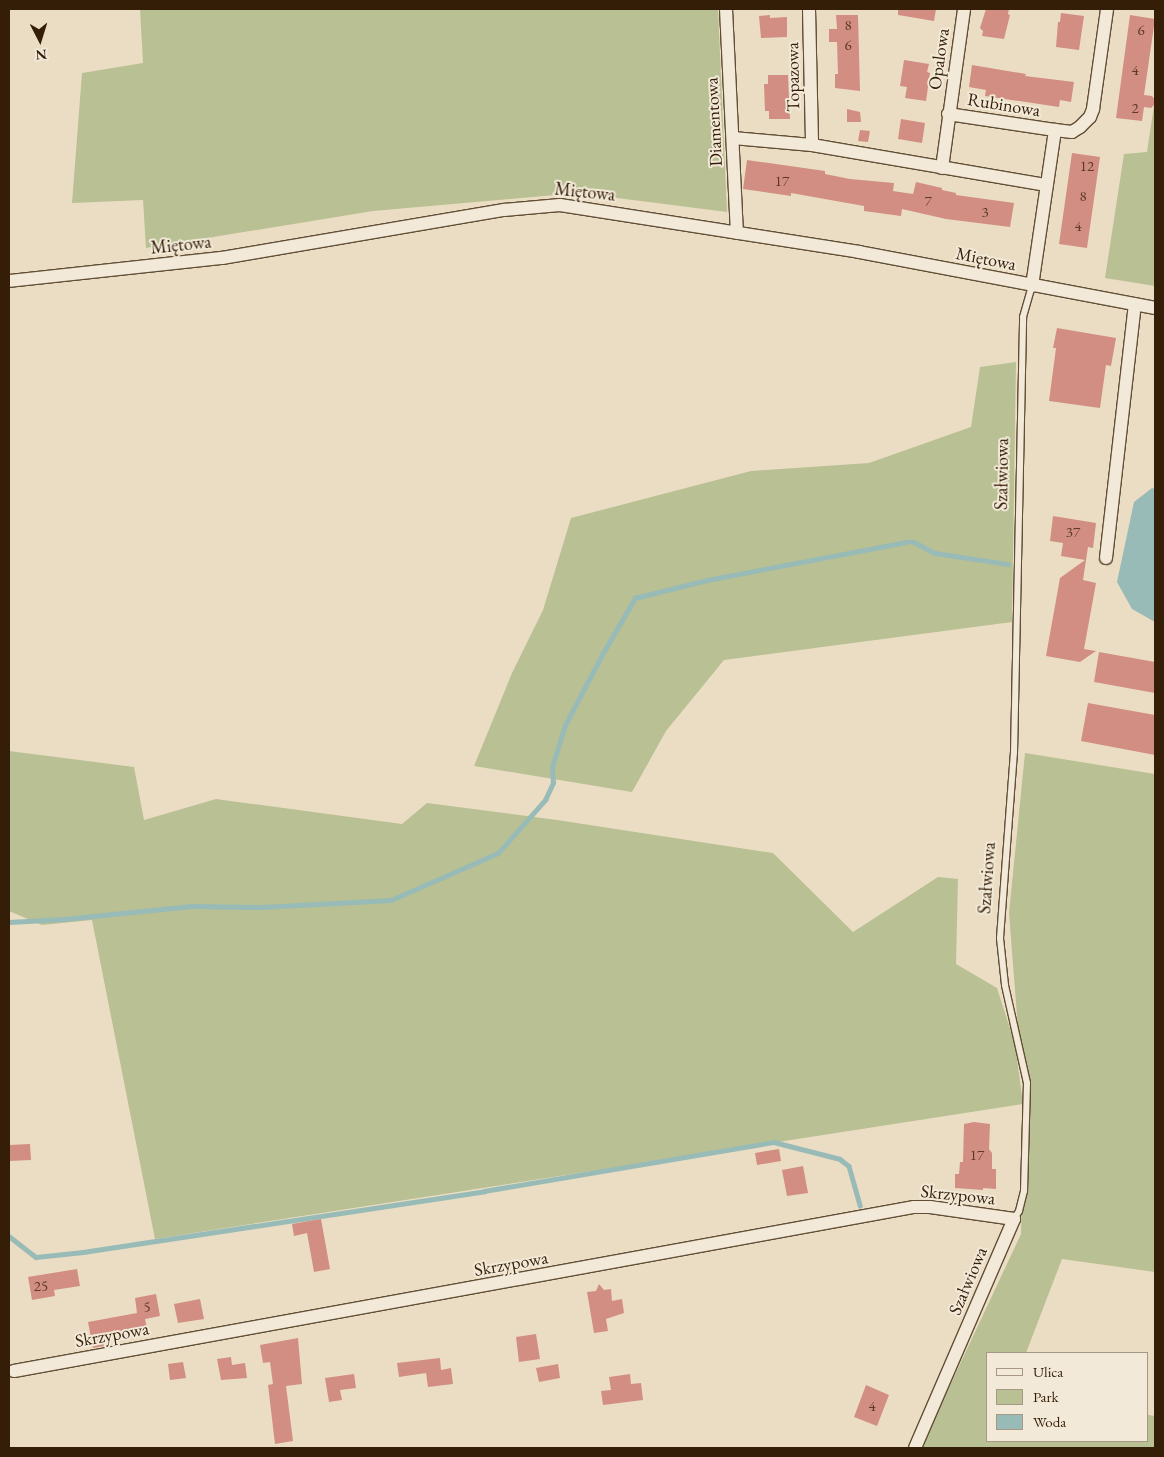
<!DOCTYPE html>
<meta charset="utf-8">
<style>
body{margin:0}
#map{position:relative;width:1164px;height:1457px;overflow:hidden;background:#ebddc3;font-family:"EB Garamond",serif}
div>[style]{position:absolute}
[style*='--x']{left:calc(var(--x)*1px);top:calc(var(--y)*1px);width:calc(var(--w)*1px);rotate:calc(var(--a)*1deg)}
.green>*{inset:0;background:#b9c093}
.water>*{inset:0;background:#98bbb7}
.stream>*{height:4.5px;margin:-2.25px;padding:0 2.25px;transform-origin:2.25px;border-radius:2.25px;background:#98bbb7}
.building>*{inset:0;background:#d28e82}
.roads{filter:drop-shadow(1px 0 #624e36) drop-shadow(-1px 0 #624e36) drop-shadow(0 1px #624e36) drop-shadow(0 -1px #624e36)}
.lane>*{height:6px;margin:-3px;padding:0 3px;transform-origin:3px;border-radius:3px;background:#f2e9d8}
.street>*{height:12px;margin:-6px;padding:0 6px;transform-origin:6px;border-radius:6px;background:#f2e9d8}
span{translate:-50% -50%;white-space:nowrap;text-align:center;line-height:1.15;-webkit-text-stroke:4px #f2e9d8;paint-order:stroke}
.number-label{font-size:15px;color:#5c3a26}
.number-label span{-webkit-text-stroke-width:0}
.street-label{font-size:18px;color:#351e07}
.frame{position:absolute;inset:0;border:10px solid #351e07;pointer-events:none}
.legend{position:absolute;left:986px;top:1352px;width:162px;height:90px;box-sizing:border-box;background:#f2e9d8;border:1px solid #a69884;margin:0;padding:6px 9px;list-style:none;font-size:15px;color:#351e07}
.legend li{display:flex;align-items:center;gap:10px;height:25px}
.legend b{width:25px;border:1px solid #a69884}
.north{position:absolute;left:15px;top:15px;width:50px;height:50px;-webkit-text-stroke:4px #f2e9d8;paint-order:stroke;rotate:175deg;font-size:14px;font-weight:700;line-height:20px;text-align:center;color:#351e07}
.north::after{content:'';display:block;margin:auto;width:18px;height:22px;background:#351e07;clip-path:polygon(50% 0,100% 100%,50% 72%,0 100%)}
</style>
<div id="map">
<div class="green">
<div style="clip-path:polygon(140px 9px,718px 9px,727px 212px,578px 193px,373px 211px,146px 248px,143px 200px,72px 203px,82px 73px,143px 63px)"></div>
<div style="clip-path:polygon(1155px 99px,1155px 286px,1105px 278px,1124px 154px,1147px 152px)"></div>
<div style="clip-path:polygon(1016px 362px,1012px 622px,724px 660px,666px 731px,632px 792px,474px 766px,512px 673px,543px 610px,571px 518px,751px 471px,869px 463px,971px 427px,980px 367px)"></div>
<div style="clip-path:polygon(9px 751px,134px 767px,144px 820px,216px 799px,402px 824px,427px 803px,557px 820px,773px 853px,853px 932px,938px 877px,958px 879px,956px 964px,997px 988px,1015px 1044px,1023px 1104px,155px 1239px,92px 920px,42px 925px,9px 911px)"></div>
<div style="clip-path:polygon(1025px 753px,1155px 774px,1155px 1272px,1062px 1259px,1026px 1353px,988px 1353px,988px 1441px,1148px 1441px,1148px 1415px,1155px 1416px,1155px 1448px,923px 1448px,930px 1428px,1021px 1234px,1024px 1105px,1009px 913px)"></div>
</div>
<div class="water">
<div style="clip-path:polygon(1152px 488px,1155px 489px,1155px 622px,1132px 609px,1117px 582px,1134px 502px)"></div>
</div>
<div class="stream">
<div style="--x:9;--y:922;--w:55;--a:-3.1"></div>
<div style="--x:64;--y:919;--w:128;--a:-5.8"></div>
<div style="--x:191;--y:906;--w:71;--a:0.8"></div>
<div style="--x:262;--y:907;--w:129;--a:-3.1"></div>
<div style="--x:391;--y:900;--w:117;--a:-23.7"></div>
<div style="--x:498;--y:853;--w:71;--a:-48.4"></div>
<div style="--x:545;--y:800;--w:19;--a:-65"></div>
<div style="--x:553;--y:783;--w:16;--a:-94"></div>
<div style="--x:552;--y:767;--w:44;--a:-72.8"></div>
<div style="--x:565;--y:725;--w:81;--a:-62.2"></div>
<div style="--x:603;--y:653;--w:64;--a:-59.8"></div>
<div style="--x:635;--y:598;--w:74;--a:-14"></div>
<div style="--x:707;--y:580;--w:204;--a:-10.8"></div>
<div style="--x:907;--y:542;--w:7;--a:0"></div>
<div style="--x:914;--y:542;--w:24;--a:28"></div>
<div style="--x:935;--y:553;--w:74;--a:8.6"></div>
<div style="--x:9;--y:1236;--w:34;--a:38"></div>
<div style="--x:36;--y:1257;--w:47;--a:-6.1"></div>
<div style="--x:83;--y:1252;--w:406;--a:-8.6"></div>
<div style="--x:484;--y:1191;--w:294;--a:-9.6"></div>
<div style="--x:774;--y:1142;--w:68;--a:14.4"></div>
<div style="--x:840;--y:1159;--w:11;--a:38"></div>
<div style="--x:849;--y:1166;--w:41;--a:74.2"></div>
</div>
<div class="building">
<div style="clip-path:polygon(898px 9px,936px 9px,934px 21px,898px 15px)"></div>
<div style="clip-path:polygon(986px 9px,1009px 9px,1008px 14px,1010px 15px,1004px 39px,982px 36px,983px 31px,980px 28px)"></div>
<div style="clip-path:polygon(1061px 13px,1084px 16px,1079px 50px,1056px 47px,1058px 22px,1060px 22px)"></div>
<div style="clip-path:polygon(770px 15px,770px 18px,787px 17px,787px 37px,761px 38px,759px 16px)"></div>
<div style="clip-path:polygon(836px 15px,858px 15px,860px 91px,835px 88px,835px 74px,838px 74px,837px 42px,829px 42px,829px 29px,837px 29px)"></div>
<div style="clip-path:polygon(1130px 15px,1155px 19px,1144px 95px,1152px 96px,1155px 100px,1154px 105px,1151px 108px,1144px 107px,1142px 121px,1116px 118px)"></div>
<div style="clip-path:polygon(904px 60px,929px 64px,927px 72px,930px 73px,926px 101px,905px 98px,907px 87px,900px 86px)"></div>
<div style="clip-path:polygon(972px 65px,1026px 74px,1025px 76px,1074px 82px,1071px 102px,1060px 100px,1059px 107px,985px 96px,986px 90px,969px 87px)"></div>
<div style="clip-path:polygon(768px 75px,788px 75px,790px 119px,769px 119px,769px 111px,765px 111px,764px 84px,768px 84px)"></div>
<div style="clip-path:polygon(847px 109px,860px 112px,861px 122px,847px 122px)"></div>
<div style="clip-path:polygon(901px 119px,925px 123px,922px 143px,898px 139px)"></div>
<div style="clip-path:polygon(860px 130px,870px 131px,868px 142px,858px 141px)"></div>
<div style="clip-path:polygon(1072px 153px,1100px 157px,1087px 248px,1059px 244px)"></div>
<div style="clip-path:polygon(747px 160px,825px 171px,825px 174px,850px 179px,894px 183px,893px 191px,913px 194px,916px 182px,942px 188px,942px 190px,956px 193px,956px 195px,1014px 203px,1010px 227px,946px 219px,902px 209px,901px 216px,864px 211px,864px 206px,791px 193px,791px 196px,743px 189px)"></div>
<div style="clip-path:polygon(1057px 328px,1116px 338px,1111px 366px,1106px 365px,1100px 408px,1049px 401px,1056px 348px,1053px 348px)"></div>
<div style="clip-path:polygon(1053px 516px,1096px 523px,1093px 548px,1088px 547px,1083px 580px,1096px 583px,1084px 649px,1096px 651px,1080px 662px,1046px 656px,1060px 578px,1085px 560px,1061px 556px,1063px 543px,1050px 541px)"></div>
<div style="clip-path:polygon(1099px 652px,1155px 662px,1155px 693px,1094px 682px)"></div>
<div style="clip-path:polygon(1088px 703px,1155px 715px,1155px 755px,1081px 741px)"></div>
<div style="clip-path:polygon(974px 1122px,990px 1124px,989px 1149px,992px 1153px,992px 1169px,996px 1169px,996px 1189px,983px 1188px,983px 1190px,955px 1188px,955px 1174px,959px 1174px,960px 1162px,963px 1162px,964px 1124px)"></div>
<div style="clip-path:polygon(30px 1144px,31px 1160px,9px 1161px,9px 1145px)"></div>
<div style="clip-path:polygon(779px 1149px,781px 1161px,757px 1165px,755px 1153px)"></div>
<div style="clip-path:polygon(803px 1166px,808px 1193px,787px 1196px,782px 1170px)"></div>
<div style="clip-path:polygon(321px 1219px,330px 1269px,314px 1272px,307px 1233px,294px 1236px,292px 1224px)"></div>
<div style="clip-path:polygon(77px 1269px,80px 1286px,54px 1290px,55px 1296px,32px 1300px,28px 1277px)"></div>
<div style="clip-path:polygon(599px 1284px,604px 1290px,611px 1289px,612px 1301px,622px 1299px,624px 1313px,606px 1319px,608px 1331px,594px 1333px,587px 1292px,596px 1291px)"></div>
<div style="clip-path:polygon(156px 1294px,160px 1316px,145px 1319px,147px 1328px,102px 1337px,104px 1346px,93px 1348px,88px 1322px,137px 1313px,135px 1298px)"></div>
<div style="clip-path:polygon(200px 1299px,204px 1319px,178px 1323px,174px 1304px)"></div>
<div style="clip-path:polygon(536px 1334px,540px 1359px,519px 1362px,516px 1337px)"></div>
<div style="clip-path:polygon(298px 1338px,302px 1384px,286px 1386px,293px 1441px,275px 1444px,268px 1385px,273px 1384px,270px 1362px,263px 1363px,260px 1345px)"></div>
<div style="clip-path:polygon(231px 1357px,232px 1365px,245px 1363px,247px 1378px,221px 1380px,217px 1359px)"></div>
<div style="clip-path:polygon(440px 1358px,441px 1370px,451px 1368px,453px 1384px,428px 1387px,426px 1373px,399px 1377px,397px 1363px)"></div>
<div style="clip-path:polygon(183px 1362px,186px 1378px,170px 1380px,168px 1364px)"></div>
<div style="clip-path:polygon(558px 1364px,560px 1378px,539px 1382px,536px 1368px)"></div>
<div style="clip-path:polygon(354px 1374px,356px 1388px,340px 1390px,342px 1400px,329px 1402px,325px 1378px)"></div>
<div style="clip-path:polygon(630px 1374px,631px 1384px,641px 1383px,643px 1400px,603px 1405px,601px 1391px,611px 1390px,609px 1377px)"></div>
<div style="clip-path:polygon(866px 1385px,889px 1395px,877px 1426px,854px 1417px)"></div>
</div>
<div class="roads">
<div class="lane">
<div style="--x:1014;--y:1219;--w:9;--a:-58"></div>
<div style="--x:1019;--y:1211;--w:21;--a:-76"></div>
<div style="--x:1024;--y:1191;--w:108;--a:-88.4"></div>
<div style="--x:1027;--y:1083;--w:100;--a:-102.7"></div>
<div style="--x:1005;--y:985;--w:47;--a:-96.1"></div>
<div style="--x:1000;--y:938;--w:186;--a:-85.7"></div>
<div style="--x:1014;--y:753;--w:436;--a:-88.8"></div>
<div style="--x:1023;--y:317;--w:32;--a:-74"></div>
</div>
<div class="street">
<div style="--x:726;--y:9;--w:224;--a:87.2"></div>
<div style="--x:809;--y:9;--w:136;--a:88.7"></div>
<div style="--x:948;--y:114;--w:108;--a:8.5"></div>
<div style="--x:1055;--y:130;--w:17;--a:7"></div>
<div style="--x:1072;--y:132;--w:9;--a:-32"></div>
<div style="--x:1080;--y:127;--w:14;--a:-45"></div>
<div style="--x:1090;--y:117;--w:9;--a:-69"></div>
<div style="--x:1093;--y:109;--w:101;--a:-82"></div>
<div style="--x:733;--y:138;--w:79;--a:5.1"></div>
<div style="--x:812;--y:145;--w:238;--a:9.7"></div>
<div style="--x:942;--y:168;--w:161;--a:-82.1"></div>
<div style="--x:9;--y:281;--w:214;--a:-6.2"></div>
<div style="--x:222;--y:258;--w:286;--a:-9.7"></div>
<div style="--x:504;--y:210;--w:56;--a:-5.1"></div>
<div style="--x:560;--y:205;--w:303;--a:8.9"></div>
<div style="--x:859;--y:252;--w:301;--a:10.7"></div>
<div style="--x:1032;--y:286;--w:158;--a:-81.6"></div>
<div style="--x:1106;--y:558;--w:255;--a:-83.5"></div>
<div style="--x:14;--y:1371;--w:915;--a:-10.33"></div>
<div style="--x:914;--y:1207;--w:16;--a:0"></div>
<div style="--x:930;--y:1207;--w:85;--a:8.1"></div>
<div style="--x:1014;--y:1219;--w:249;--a:113.4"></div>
</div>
</div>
<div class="number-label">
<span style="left:848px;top:25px">8</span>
<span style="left:1141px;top:30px">6</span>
<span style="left:848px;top:45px">6</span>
<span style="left:1135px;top:70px">4</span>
<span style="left:1135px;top:108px">2</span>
<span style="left:1087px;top:166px">12</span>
<span style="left:782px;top:181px">17</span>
<span style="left:1083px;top:196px">8</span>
<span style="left:928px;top:201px">7</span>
<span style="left:985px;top:212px">3</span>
<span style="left:1078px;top:226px">4</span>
<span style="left:1073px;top:532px">37</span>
<span style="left:977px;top:1155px">17</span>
<span style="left:41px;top:1286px">25</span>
<span style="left:147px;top:1307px">5</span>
<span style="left:872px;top:1406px">4</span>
</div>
<div class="street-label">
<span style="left:939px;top:59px;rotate:-82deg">Opalowa</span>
<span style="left:793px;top:77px;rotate:-91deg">Topazowa</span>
<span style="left:1004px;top:105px;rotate:9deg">Rubinowa</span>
<span style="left:714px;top:122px;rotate:-93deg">Diamentowa</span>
<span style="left:585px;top:192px;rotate:6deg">Miętowa</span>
<span style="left:181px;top:245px;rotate:-6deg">Miętowa</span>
<span style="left:986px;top:259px;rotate:11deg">Miętowa</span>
<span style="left:1002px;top:474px;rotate:-89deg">Szałwiowa</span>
<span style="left:987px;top:878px;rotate:-86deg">Szałwiowa</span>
<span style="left:958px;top:1195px;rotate:6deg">Skrzypowa</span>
<span style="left:511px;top:1264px;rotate:-10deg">Skrzypowa</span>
<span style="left:968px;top:1281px;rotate:-67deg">Szałwiowa</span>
<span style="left:112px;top:1335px;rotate:-10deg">Skrzypowa</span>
</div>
<div class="frame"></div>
<ul class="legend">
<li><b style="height:6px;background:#f2e9d8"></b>Ulica</li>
<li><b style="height:14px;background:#b9c093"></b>Park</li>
<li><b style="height:14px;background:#98bbb7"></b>Woda</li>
</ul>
<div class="north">N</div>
</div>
